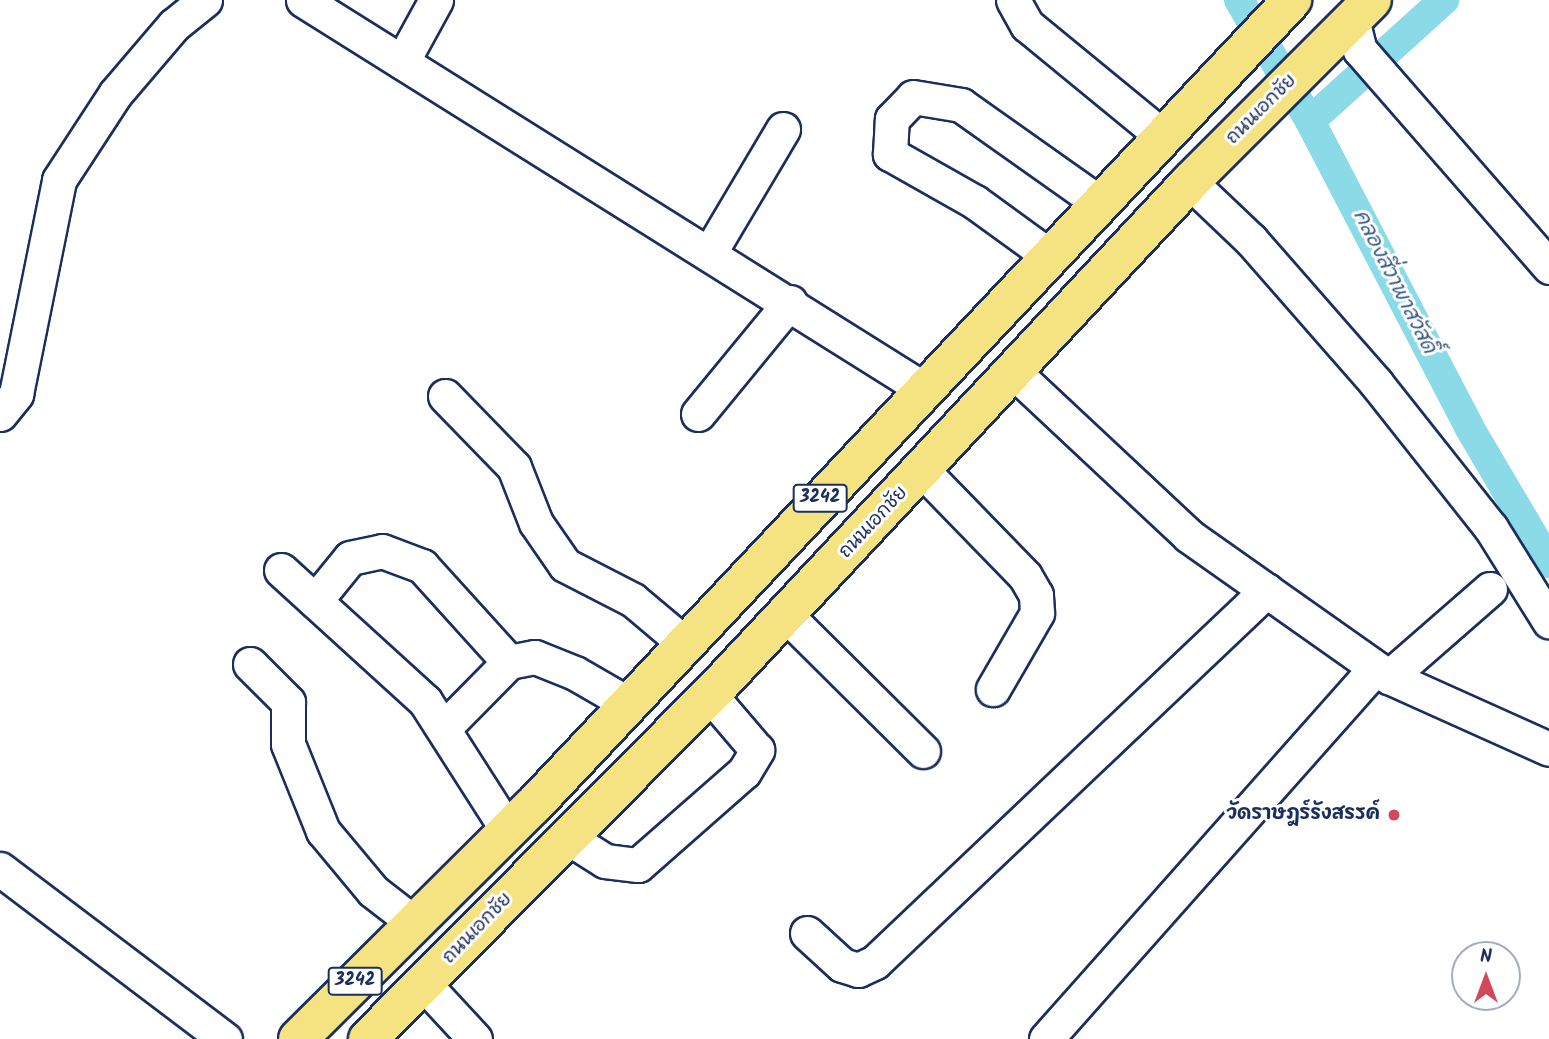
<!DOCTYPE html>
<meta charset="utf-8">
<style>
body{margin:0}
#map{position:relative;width:1549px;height:1039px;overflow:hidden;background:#fff;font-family:Kalam,"Playpen Sans Thai",sans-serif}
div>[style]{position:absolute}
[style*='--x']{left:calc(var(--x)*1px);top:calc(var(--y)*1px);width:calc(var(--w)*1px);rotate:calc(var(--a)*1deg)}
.canal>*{height:30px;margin:-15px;padding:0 15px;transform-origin:15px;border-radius:15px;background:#8bdae7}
.roads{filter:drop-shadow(2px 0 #1b2f5e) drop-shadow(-2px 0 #1b2f5e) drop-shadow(0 2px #1b2f5e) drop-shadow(0 -2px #1b2f5e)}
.minor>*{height:33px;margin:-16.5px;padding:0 16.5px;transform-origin:16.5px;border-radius:16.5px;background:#fff}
.major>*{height:38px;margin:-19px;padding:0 19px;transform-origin:19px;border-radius:19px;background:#f5e382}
.dots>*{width:19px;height:19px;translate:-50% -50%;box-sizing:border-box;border:4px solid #fff;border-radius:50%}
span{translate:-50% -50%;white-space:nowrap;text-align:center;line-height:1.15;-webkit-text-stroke:6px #fff;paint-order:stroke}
.shield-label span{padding:2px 5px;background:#fff;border:2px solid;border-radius:5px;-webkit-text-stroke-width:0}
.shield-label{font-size:18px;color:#1b2f5e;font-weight:700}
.street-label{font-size:19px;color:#1b2f5e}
.poi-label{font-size:19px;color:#1b2f5e;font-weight:700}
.right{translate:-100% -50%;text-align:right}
.water-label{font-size:21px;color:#375a80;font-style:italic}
.north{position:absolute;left:1451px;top:941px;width:70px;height:70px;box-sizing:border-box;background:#fff;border:2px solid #a4acbf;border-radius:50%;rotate:0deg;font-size:19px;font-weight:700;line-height:28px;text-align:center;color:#1b2f5e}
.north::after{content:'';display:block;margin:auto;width:24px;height:32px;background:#d1495b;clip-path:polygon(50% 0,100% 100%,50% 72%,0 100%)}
</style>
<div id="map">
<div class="canal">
<div style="--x:1239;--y:0;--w:140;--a:59.6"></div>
<div style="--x:1310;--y:121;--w:345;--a:62.5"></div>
<div style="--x:1469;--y:427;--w:158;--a:59.5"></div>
<div style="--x:1310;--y:121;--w:181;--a:-42.1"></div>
</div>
<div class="roads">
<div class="minor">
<div style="--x:303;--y:0;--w:731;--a:32.08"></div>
<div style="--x:1013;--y:0;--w:29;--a:61"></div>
<div style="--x:1027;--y:25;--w:175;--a:39.4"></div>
<div style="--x:1352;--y:19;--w:32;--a:76"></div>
<div style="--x:1360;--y:50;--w:288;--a:48.9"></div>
<div style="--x:402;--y:62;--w:71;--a:-61.3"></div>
<div style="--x:1190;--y:182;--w:84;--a:43.6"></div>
<div style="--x:1251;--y:240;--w:190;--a:48.8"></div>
<div style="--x:1376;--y:383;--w:185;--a:51.6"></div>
<div style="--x:1491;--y:528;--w:110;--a:58.1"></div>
<div style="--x:710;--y:252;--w:143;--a:-59.3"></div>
<div style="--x:1048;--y:255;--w:90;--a:-144"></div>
<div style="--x:975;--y:202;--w:98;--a:-150.5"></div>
<div style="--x:890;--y:154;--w:35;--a:-87"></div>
<div style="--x:892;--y:119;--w:30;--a:-46"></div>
<div style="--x:913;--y:97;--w:49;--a:9.5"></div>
<div style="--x:961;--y:105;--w:168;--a:35.3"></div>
<div style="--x:1015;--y:373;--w:238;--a:43.1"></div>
<div style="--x:1189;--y:536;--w:245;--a:35.2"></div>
<div style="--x:1389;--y:677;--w:175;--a:24.2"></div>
<div style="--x:445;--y:396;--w:99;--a:45.8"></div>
<div style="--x:514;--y:467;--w:60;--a:68.6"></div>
<div style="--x:536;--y:523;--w:51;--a:55.4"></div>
<div style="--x:565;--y:565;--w:76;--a:27.2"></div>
<div style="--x:633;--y:600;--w:67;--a:40.1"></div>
<div style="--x:0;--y:414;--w:26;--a:-51"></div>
<div style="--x:16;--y:394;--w:218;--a:-78.6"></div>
<div style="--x:59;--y:180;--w:103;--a:-56.9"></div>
<div style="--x:115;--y:94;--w:91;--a:-49.5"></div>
<div style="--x:174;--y:25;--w:40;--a:-39"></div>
<div style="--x:698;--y:414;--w:145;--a:-50.6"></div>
<div style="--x:923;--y:471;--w:146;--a:45.8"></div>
<div style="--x:1025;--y:576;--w:22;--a:60"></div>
<div style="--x:1036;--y:595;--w:18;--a:87"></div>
<div style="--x:1037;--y:613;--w:88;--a:120.1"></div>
<div style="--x:281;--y:570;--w:195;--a:42.3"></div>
<div style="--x:425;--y:701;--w:154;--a:57.4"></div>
<div style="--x:315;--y:601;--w:55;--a:-50.9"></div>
<div style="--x:350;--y:558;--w:33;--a:-12"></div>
<div style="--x:382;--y:551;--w:43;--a:20.6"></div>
<div style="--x:422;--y:566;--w:130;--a:47.8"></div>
<div style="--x:509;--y:662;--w:93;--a:134.6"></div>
<div style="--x:786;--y:615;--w:193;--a:44.8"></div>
<div style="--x:509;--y:662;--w:26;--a:-11"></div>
<div style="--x:535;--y:657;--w:43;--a:21.8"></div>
<div style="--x:575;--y:673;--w:60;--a:30"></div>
<div style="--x:250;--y:664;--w:54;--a:45"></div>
<div style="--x:288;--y:702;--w:42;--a:90"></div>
<div style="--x:288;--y:744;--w:94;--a:68.1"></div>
<div style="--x:323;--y:831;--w:78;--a:50.2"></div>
<div style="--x:373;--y:891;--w:51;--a:37.8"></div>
<div style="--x:1389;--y:677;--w:134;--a:-41.1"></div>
<div style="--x:567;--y:837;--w:45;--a:32.3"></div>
<div style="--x:605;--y:861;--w:33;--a:7"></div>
<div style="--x:638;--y:865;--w:141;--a:-41.3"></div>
<div style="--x:744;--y:772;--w:26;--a:-59"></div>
<div style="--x:757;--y:750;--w:72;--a:-130.5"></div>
<div style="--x:0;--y:869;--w:282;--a:37.1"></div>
<div style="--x:807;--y:933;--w:47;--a:42.4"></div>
<div style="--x:842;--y:965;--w:17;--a:17"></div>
<div style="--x:858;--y:970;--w:19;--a:-25"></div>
<div style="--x:875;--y:962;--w:540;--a:-43.5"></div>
<div style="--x:424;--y:984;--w:75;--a:47.2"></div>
<div style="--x:1046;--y:1039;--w:496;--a:-48.4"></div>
</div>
<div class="major">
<div style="--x:298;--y:1039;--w:332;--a:-44.8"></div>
<div style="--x:534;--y:805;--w:1106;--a:-46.72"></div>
<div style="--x:368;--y:1039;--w:485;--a:-45.2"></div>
<div style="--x:710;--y:695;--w:703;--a:-46.9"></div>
<div style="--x:1190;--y:182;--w:257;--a:-45"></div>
</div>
</div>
<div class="dots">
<div style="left:1394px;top:815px;background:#d1495b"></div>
</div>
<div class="shield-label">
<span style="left:820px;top:498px">3242</span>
<span style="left:355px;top:981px">3242</span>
</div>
<div class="street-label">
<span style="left:1262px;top:110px;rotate:-45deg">ถนนเอกชัย</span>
<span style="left:874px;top:523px;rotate:-47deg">ถนนเอกชัย</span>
<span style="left:478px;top:929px;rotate:-46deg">ถนนเอกชัย</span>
</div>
<div class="poi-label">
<span class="right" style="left:1380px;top:815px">วัดราษฎร์รังสรรค์</span>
</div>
<div class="water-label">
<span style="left:1394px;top:282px;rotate:63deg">คลองสี่วาพาสวัสดิ์</span>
</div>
<div class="north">N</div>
</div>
